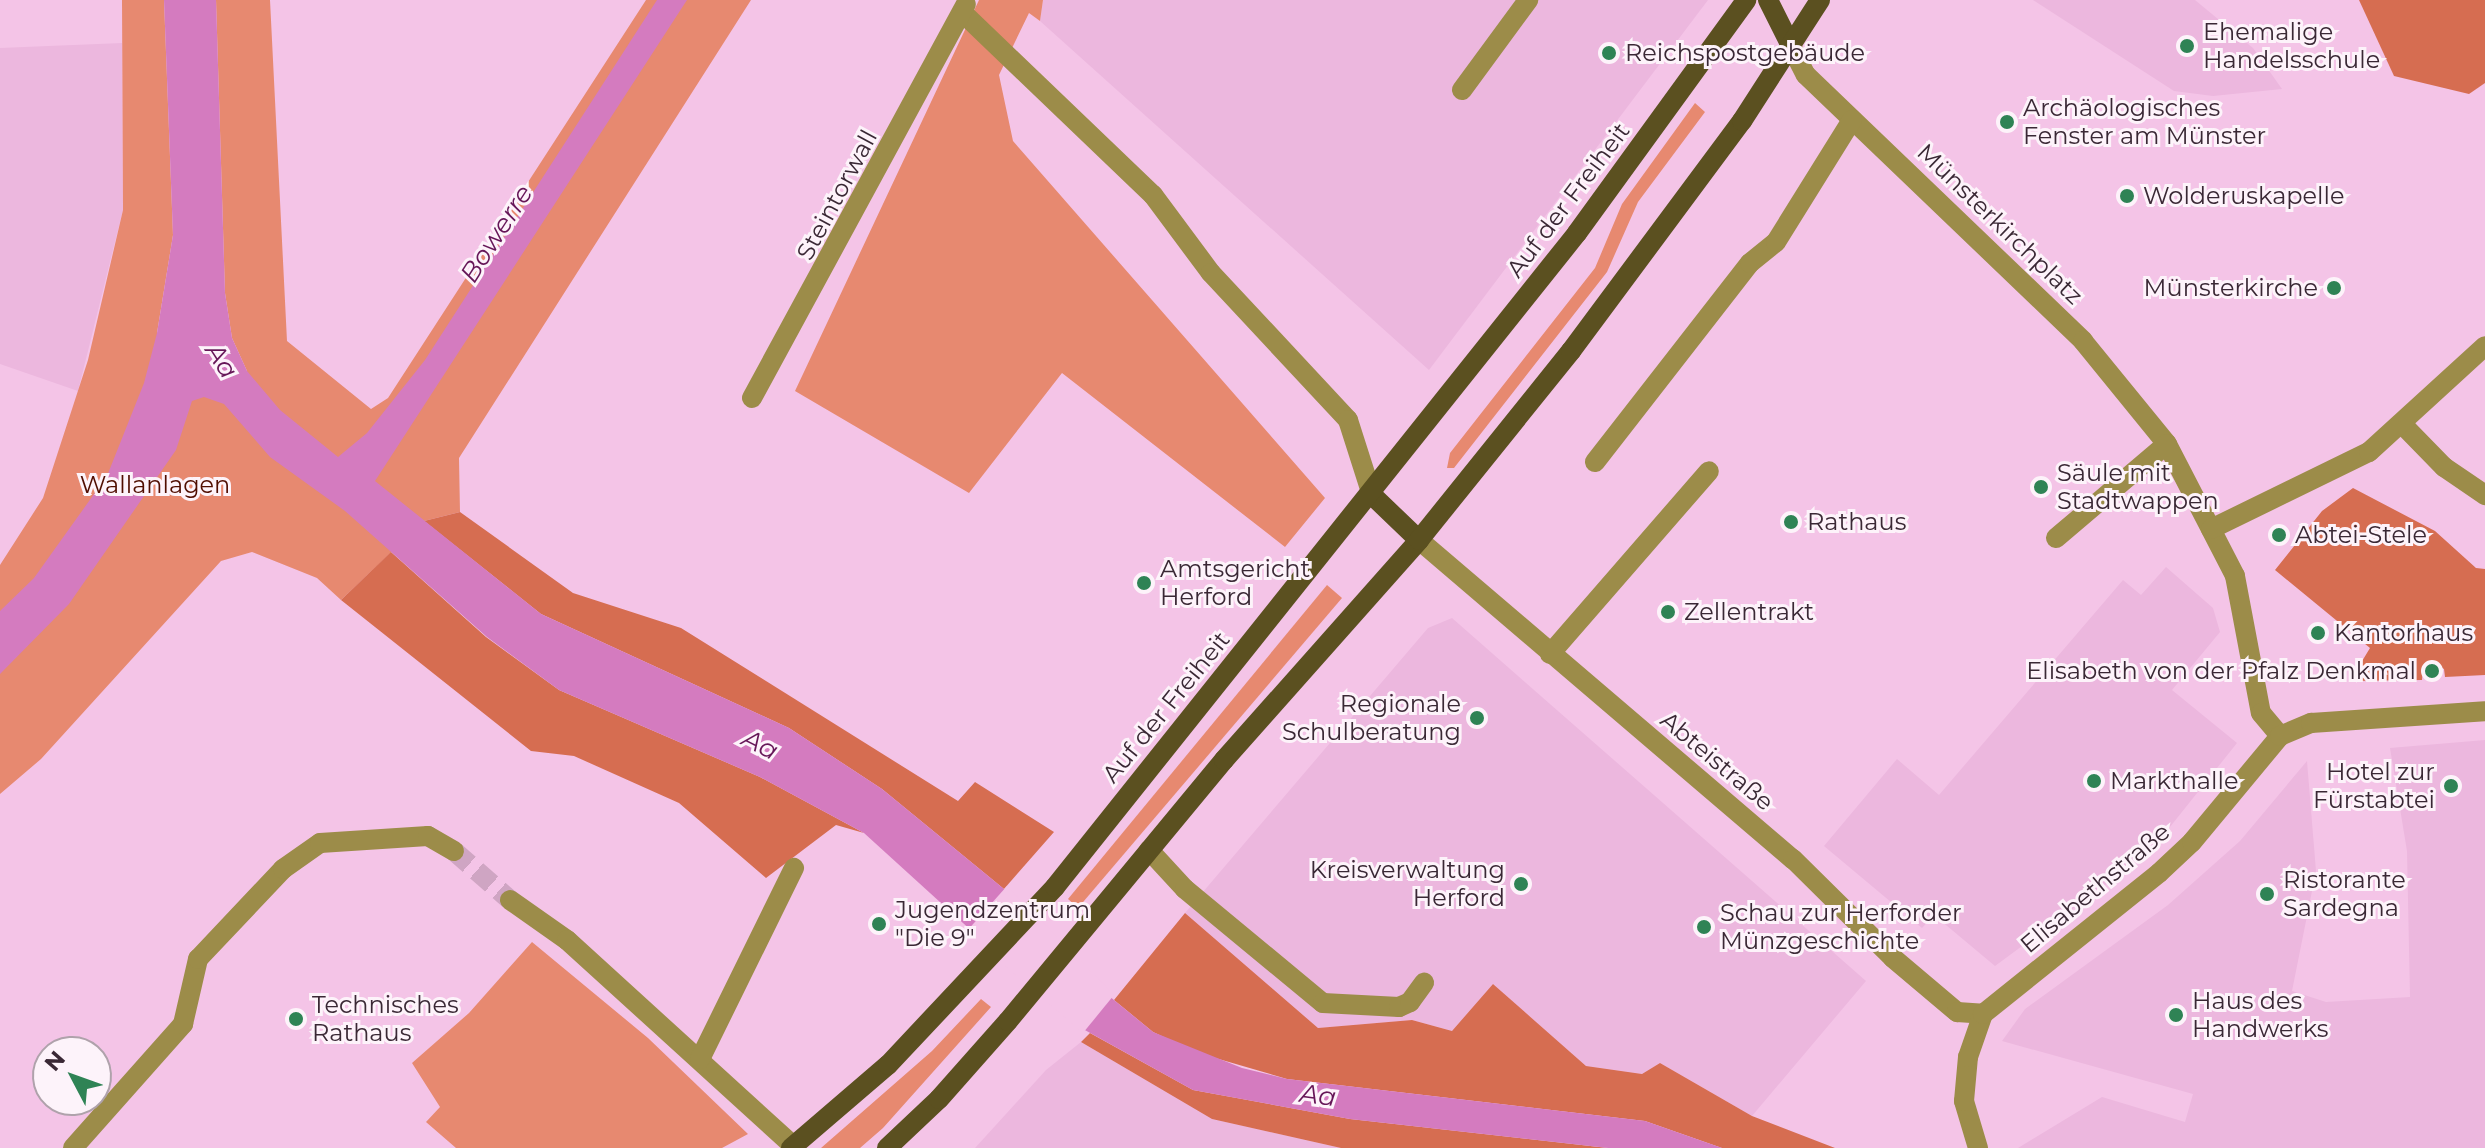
<!DOCTYPE html>
<meta charset="utf-8">
<style>
body{margin:0}
#map{position:relative;width:2485px;height:1148px;overflow:hidden;background:#f4c4e7;font-family:Montserrat,sans-serif}
div>[style]{position:absolute}
[style*='--x']{left:calc(var(--x)*1px);top:calc(var(--y)*1px);width:calc(var(--w)*1px);rotate:calc(var(--a)*1deg)}
.built>*{inset:0;background:#ecb7de}
.green>*{inset:0;background:#e78970}
.forest>*{inset:0;background:#d66d51}
.water>*{inset:0;background:#d47bbf}
.pier>*{inset:0;background:#f4c4e7}
.minor-tunnel>*{height:20px;margin-top:-10px;transform-origin:0;background:repeating-linear-gradient(90deg,#cfa5c3 0 20px,transparent 0 30px)}
.minor>*{height:20px;margin:-10px;padding:0 10px;transform-origin:10px;border-radius:10px;background:#9c8c49}
.major>*{height:20px;margin:-10px;padding:0 10px;transform-origin:10px;border-radius:10px;background:#5b5020}
.dots>*{width:22px;height:22px;translate:-50% -50%;box-sizing:border-box;border:4px solid #fdf3fa;border-radius:50%}
span{translate:-50% -50%;white-space:nowrap;text-align:center;line-height:1.15;-webkit-text-stroke:6px #fdf3fa;paint-order:stroke}
.poi-label{font-size:24px;color:#3a2835}
.left{translate:0 -50%;text-align:left}
.right{translate:-100% -50%;text-align:right}
.street-label{font-size:24px;color:#3a2835}
.park-label{font-size:24px;color:#500d00}
.water-label{font-size:26px;color:#661658;font-style:italic}
.north{position:absolute;left:32px;top:1036px;width:80px;height:80px;box-sizing:border-box;background:#fdf3fa;border:2px solid #afa2ab;border-radius:50%;rotate:311deg;font-size:22px;font-weight:700;line-height:32px;text-align:center;color:#3a2835}
.north::after{content:'';display:block;margin:auto;width:28px;height:36px;background:#2f8355;clip-path:polygon(50% 0,100% 100%,50% 72%,0 100%)}
</style>
<div id="map">
<div class="built">
<div style="clip-path:polygon(1043px 0,1708px 0,1429px 370px,1040px 21px)"></div>
<div style="clip-path:polygon(2033px 0,2195px 0,2253px 48px,2282px 89px,2213px 96px,2174px 91px)"></div>
<div style="clip-path:polygon(122px 43px,123px 210px,78px 391px,0 364px,0 48px)"></div>
<div style="clip-path:polygon(2166px 567px,2213px 608px,2220px 632px,2172px 690px,2237px 743px,2150px 852px,1995px 966px,1934px 915px,1922px 928px,1824px 846px,1897px 759px,1939px 795px,2123px 580px,2141px 595px)"></div>
<div style="clip-path:polygon(1452px 618px,1866px 981px,1752px 1116px,1660px 1063px,1642px 1074px,1586px 1066px,1493px 984px,1452px 1031px,1412px 1020px,1318px 1028px,1185px 913px,1428px 628px)"></div>
<div style="clip-path:polygon(2485px 740px,2485px 1148px,2018px 1148px,2102px 1097px,2185px 1122px,2193px 1094px,2002px 1041px,2025px 1009px,2168px 905px,2240px 841px,2307px 761px,2316px 871px,2292px 991px,2326px 1002px,2410px 997px,2407px 851px,2390px 748px)"></div>
<div style="clip-path:polygon(1081px 1042px,1212px 1119px,1341px 1148px,975px 1148px,1046px 1070px)"></div>
</div>
<div class="green">
<div style="clip-path:polygon(122px 0,164px 0,173px 235px,157px 333px,247px 371px,232px 338px,225px 293px,216px 0,270px 0,287px 341px,371px 409px,388px 398px,646px 0,751px 0,459px 458px,460px 512px,424px 521px,341px 600px,317px 578px,252px 552px,221px 561px,41px 759px,0 794px,0 565px,43px 498px,88px 360px,123px 210px)"></div>
<div style="clip-path:polygon(979px 0,1043px 0,1040px 21px,1029px 13px,999px 75px,1013px 141px,1325px 498px,1285px 547px,1062px 373px,969px 493px,795px 391px)"></div>
<div style="clip-path:polygon(1695px 103px,1705px 112px,1638px 202px,1607px 272px,1454px 468px,1447px 468px,1450px 453px,1595px 268px,1622px 204px)"></div>
<div style="clip-path:polygon(1327px 585px,1342px 598px,1078px 908px,1068px 899px)"></div>
<div style="clip-path:polygon(532px 942px,648px 1038px,748px 1134px,722px 1148px,456px 1148px,426px 1122px,440px 1107px,412px 1063px,469px 1013px)"></div>
<div style="clip-path:polygon(981px 999px,991px 1007px,883px 1128px,860px 1148px,821px 1148px,932px 1051px)"></div>
</div>
<div class="forest">
<div style="clip-path:polygon(2359px 0,2485px 0,2485px 83px,2469px 94px,2394px 76px)"></div>
<div style="clip-path:polygon(2353px 488px,2435px 531px,2476px 568px,2485px 569px,2485px 675px,2445px 677px,2444px 669px,2434px 663px,2423px 668px,2422px 680px,2350px 681px,2370px 648px,2275px 570px,2322px 511px)"></div>
<div style="clip-path:polygon(460px 512px,573px 593px,681px 628px,958px 801px,975px 782px,1054px 832px,1004px 889px,882px 789px,789px 728px,541px 614px,424px 521px)"></div>
<div style="clip-path:polygon(391px 552px,486px 637px,559px 690px,760px 777px,864px 833px,836px 825px,766px 878px,679px 803px,574px 756px,531px 751px,341px 600px)"></div>
<div style="clip-path:polygon(1185px 913px,1318px 1028px,1412px 1020px,1452px 1031px,1493px 984px,1586px 1066px,1642px 1074px,1660px 1063px,1752px 1116px,1835px 1148px,1722px 1148px,1645px 1121px,1287px 1079px,1198px 1053px,1153px 1032px,1114px 1000px)"></div>
<div style="clip-path:polygon(1090px 1033px,1193px 1090px,1350px 1119px,1608px 1148px,1341px 1148px,1212px 1119px,1081px 1042px)"></div>
</div>
<div class="water">
<div style="clip-path:polygon(164px 0,216px 0,225px 293px,232px 338px,247px 371px,280px 410px,338px 457px,367px 433px,425px 360px,657px 0,687px 0,375px 481px,541px 614px,789px 728px,882px 789px,1004px 889px,1092px 982px,1153px 1032px,1242px 1068px,1287px 1079px,1645px 1121px,1722px 1148px,1608px 1148px,1350px 1119px,1193px 1090px,1074px 1024px,864px 833px,760px 777px,559px 690px,487px 637px,345px 511px,270px 457px,224px 404px,204px 397px,192px 401px,176px 450px,69px 604px,0 674px,0 611px,34px 578px,107px 476px,144px 383px,157px 333px,173px 235px)"></div>
</div>
<div class="pier">
<div style="clip-path:polygon(1007px 886px,1114px 995px,1083px 1033px,966px 932px)"></div>
</div>
<div class="minor-tunnel">
<div style="--x:454;--y:851;--w:74;--a:41.2"></div>
</div>
<div class="minor">
<div style="--x:964;--y:14;--w:262;--a:43.8"></div>
<div style="--x:1153;--y:195;--w:97;--a:53.4"></div>
<div style="--x:1211;--y:273;--w:201;--a:47"></div>
<div style="--x:1348;--y:420;--w:79;--a:72.3"></div>
<div style="--x:1792;--y:48;--w:30;--a:63"></div>
<div style="--x:1806;--y:75;--w:384;--a:43.8"></div>
<div style="--x:2083;--y:341;--w:133;--a:50.8"></div>
<div style="--x:2167;--y:444;--w:148;--a:62.7"></div>
<div style="--x:2235;--y:576;--w:139;--a:79.3"></div>
<div style="--x:2261;--y:713;--w:30;--a:50"></div>
<div style="--x:1462;--y:90;--w:112;--a:-53.7"></div>
<div style="--x:752;--y:398;--w:448;--a:-61.5"></div>
<div style="--x:2403;--y:425;--w:59;--a:45.7"></div>
<div style="--x:2444;--y:467;--w:50;--a:34.3"></div>
<div style="--x:1595;--y:462;--w:252;--a:-52.1"></div>
<div style="--x:1750;--y:263;--w:33;--a:-39"></div>
<div style="--x:1776;--y:242;--w:144;--a:-58.1"></div>
<div style="--x:2211;--y:529;--w:176;--a:-26"></div>
<div style="--x:2369;--y:452;--w:157;--a:-42.4"></div>
<div style="--x:2056;--y:538;--w:145;--a:-40.3"></div>
<div style="--x:1419;--y:540;--w:492;--a:40.5"></div>
<div style="--x:1793;--y:859;--w:141;--a:44.7"></div>
<div style="--x:1893;--y:958;--w:84;--a:40.2"></div>
<div style="--x:1957;--y:1012;--w:26;--a:4"></div>
<div style="--x:1550;--y:654;--w:242;--a:-49"></div>
<div style="--x:1149;--y:850;--w:53;--a:47.3"></div>
<div style="--x:1185;--y:889;--w:179;--a:39.6"></div>
<div style="--x:1323;--y:1003;--w:76;--a:3"></div>
<div style="--x:1399;--y:1007;--w:12;--a:-24"></div>
<div style="--x:1410;--y:1002;--w:24;--a:-54"></div>
<div style="--x:510;--y:900;--w:70;--a:35.1"></div>
<div style="--x:567;--y:940;--w:306;--a:42.3"></div>
<div style="--x:700;--y:1059;--w:213;--a:-63.8"></div>
<div style="--x:73;--y:1148;--w:166;--a:-48.4"></div>
<div style="--x:183;--y:1024;--w:67;--a:-77"></div>
<div style="--x:198;--y:959;--w:124;--a:-46.6"></div>
<div style="--x:283;--y:869;--w:45;--a:-35.1"></div>
<div style="--x:320;--y:843;--w:108;--a:-3.7"></div>
<div style="--x:428;--y:836;--w:30;--a:30"></div>
<div style="--x:1978;--y:1148;--w:49;--a:-106.6"></div>
<div style="--x:1964;--y:1101;--w:44;--a:-84.8"></div>
<div style="--x:1968;--y:1057;--w:46;--a:-70.8"></div>
<div style="--x:1983;--y:1014;--w:226;--a:-38.7"></div>
<div style="--x:2159;--y:873;--w:45;--a:-43.2"></div>
<div style="--x:2192;--y:842;--w:138;--a:-50.3"></div>
<div style="--x:2280;--y:736;--w:34;--a:-23"></div>
<div style="--x:2311;--y:723;--w:174;--a:-3.9"></div>
</div>
<div class="major">
<div style="--x:1768;--y:0;--w:54;--a:63.4"></div>
<div style="--x:1372;--y:495;--w:65;--a:43.8"></div>
<div style="--x:791;--y:1148;--w:128;--a:-40.6"></div>
<div style="--x:888;--y:1065;--w:244;--a:-46.8"></div>
<div style="--x:1055;--y:887;--w:837;--a:-51.4"></div>
<div style="--x:1577;--y:233;--w:288;--a:-54"></div>
<div style="--x:887;--y:1148;--w:71;--a:-43.3"></div>
<div style="--x:939;--y:1099;--w:104;--a:-48.5"></div>
<div style="--x:1008;--y:1021;--w:339;--a:-50.4"></div>
<div style="--x:1224;--y:760;--w:294;--a:-48.4"></div>
<div style="--x:1419;--y:540;--w:243;--a:-51.2"></div>
<div style="--x:1571;--y:351;--w:287;--a:-53.4"></div>
<div style="--x:1742;--y:121;--w:144;--a:-57.2"></div>
</div>
<div class="dots">
<div style="left:2187px;top:46px;background:#2f8355"></div>
<div style="left:1609px;top:53px;background:#2f8355"></div>
<div style="left:2007px;top:122px;background:#2f8355"></div>
<div style="left:2127px;top:196px;background:#2f8355"></div>
<div style="left:2334px;top:288px;background:#2f8355"></div>
<div style="left:2041px;top:487px;background:#2f8355"></div>
<div style="left:1791px;top:522px;background:#2f8355"></div>
<div style="left:2279px;top:535px;background:#2f8355"></div>
<div style="left:1144px;top:583px;background:#2f8355"></div>
<div style="left:1668px;top:612px;background:#2f8355"></div>
<div style="left:2318px;top:633px;background:#2f8355"></div>
<div style="left:2432px;top:671px;background:#2f8355"></div>
<div style="left:1477px;top:718px;background:#2f8355"></div>
<div style="left:2094px;top:781px;background:#2f8355"></div>
<div style="left:2451px;top:786px;background:#2f8355"></div>
<div style="left:1521px;top:884px;background:#2f8355"></div>
<div style="left:2267px;top:894px;background:#2f8355"></div>
<div style="left:879px;top:924px;background:#2f8355"></div>
<div style="left:1704px;top:927px;background:#2f8355"></div>
<div style="left:2176px;top:1015px;background:#2f8355"></div>
<div style="left:296px;top:1019px;background:#2f8355"></div>
</div>
<div class="poi-label">
<span class="left" style="left:2203px;top:46px">Ehemalige<br>Handelsschule</span>
<span class="left" style="left:1625px;top:53px">Reichspostgebäude</span>
<span class="left" style="left:2023px;top:122px">Archäologisches<br>Fenster am Münster</span>
<span class="left" style="left:2143px;top:196px">Wolderuskapelle</span>
<span class="right" style="left:2318px;top:288px">Münsterkirche</span>
<span class="left" style="left:2057px;top:487px">Säule mit<br>Stadtwappen</span>
<span class="left" style="left:1807px;top:522px">Rathaus</span>
<span class="left" style="left:2295px;top:535px">Abtei-Stele</span>
<span class="left" style="left:1160px;top:583px">Amtsgericht<br>Herford</span>
<span class="left" style="left:1684px;top:612px">Zellentrakt</span>
<span class="left" style="left:2334px;top:633px">Kantorhaus</span>
<span class="right" style="left:2416px;top:671px">Elisabeth von der Pfalz Denkmal</span>
<span class="right" style="left:1461px;top:718px">Regionale<br>Schulberatung</span>
<span class="right" style="left:2435px;top:786px">Hotel zur<br>Fürstabtei</span>
<span class="left" style="left:2110px;top:781px">Markthalle</span>
<span class="right" style="left:1505px;top:884px">Kreisverwaltung<br>Herford</span>
<span class="left" style="left:2283px;top:894px">Ristorante<br>Sardegna</span>
<span class="left" style="left:895px;top:924px">Jugendzentrum<br>"Die 9"</span>
<span class="left" style="left:1720px;top:927px">Schau zur Herforder<br>Münzgeschichte</span>
<span class="left" style="left:2192px;top:1015px">Haus des<br>Handwerks</span>
<span class="left" style="left:312px;top:1019px">Technisches<br>Rathaus</span>
</div>
<div class="street-label">
<span style="left:837px;top:195px;rotate:-62deg">Steintorwall</span>
<span style="left:1568px;top:200px;rotate:-53deg">Auf der Freiheit</span>
<span style="left:2000px;top:224px;rotate:44deg">Münsterkirchplatz</span>
<span style="left:1166px;top:707px;rotate:-51deg">Auf der Freiheit</span>
<span style="left:1717px;top:761px;rotate:40deg">Abteistraße</span>
<span style="left:2095px;top:888px;rotate:-40deg">Elisabethstraße</span>
</div>
<div class="park-label">
<span style="left:155px;top:485px">Wallanlagen</span>
</div>
<div class="water-label">
<span style="left:497px;top:234px;rotate:-57deg">Bowerre</span>
<span style="left:221px;top:361px;rotate:57deg">Aa</span>
<span style="left:760px;top:745px;rotate:27deg">Aa</span>
<span style="left:1318px;top:1096px;rotate:7deg">Aa</span>
</div>
<div class="north">N</div>
</div>
